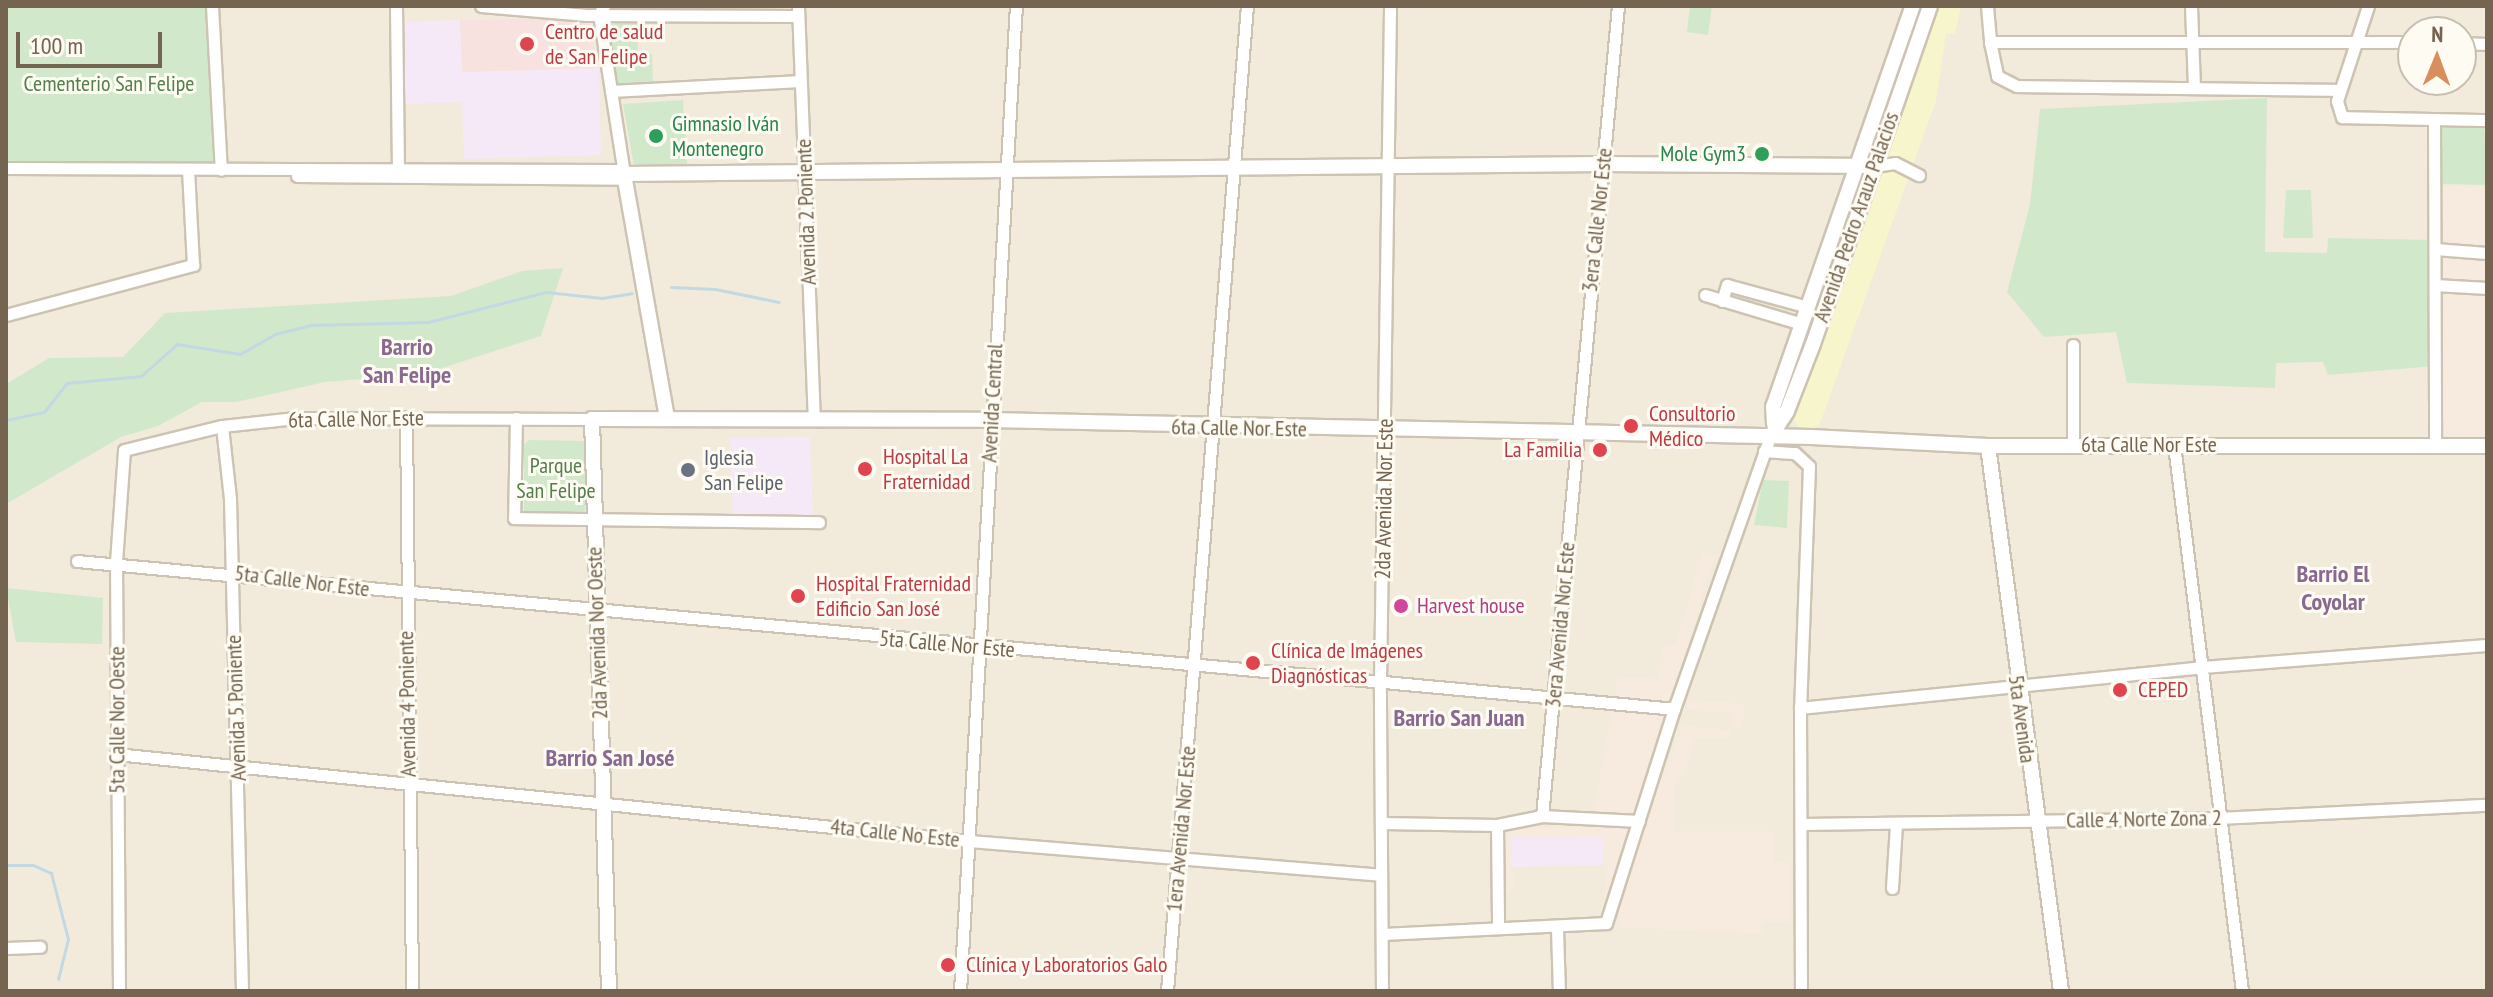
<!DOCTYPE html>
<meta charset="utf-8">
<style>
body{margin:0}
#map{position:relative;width:2493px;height:997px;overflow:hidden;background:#fbf8ec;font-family:"PT Sans Narrow",sans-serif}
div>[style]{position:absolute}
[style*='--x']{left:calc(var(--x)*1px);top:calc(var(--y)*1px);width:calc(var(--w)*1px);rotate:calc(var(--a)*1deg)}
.residential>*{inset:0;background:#f2ebdb}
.commercial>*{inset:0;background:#f7eade}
.industrial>*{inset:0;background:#edeae4}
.education>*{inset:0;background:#f5e9f8}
.medical>*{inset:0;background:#f8e2e0}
.green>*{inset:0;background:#d2e8cb}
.sand>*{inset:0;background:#f7f5cb}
.stream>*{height:3px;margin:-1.5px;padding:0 1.5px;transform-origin:1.5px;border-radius:1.5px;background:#c2d9e4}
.roads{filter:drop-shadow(2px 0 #cdc3b2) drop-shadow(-2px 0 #cdc3b2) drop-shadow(0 2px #cdc3b2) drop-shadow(0 -2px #cdc3b2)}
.minor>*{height:11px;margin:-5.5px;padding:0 5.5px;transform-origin:5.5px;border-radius:5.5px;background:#fff}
.tertiary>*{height:14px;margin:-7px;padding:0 7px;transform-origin:7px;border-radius:7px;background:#fff}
.dots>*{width:22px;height:22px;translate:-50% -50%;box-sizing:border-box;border:4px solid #fefbf3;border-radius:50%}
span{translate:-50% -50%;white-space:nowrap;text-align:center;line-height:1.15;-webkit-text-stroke:6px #fefbf3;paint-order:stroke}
.health-label{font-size:22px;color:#be3a42}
.left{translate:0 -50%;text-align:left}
.right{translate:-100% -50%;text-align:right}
.park-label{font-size:22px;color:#537f4c}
.leisure-label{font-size:22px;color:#27864d}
.street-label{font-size:22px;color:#756450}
.worship-label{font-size:22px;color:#5b616d}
.hotel-label{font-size:22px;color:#b23c85}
.neighbourhood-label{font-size:24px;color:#8a6990;font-weight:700}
.frame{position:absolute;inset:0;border:8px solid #756450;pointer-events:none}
.north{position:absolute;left:2397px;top:16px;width:80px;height:80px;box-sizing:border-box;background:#fefbf3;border:2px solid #c7bfb2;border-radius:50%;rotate:1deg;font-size:22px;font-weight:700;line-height:32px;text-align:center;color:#756450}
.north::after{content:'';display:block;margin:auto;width:28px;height:36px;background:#d98e5d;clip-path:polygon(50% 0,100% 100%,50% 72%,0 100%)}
.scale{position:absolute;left:16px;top:32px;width:146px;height:36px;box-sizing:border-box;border:4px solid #756450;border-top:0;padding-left:10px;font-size:24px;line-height:28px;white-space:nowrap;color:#756450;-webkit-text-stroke:6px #fefbf3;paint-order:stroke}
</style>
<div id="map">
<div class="residential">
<div style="clip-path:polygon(evenodd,6px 6px,2487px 6px,2487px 991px,6px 991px,6px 6px,2413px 32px,2461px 32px,2461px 80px,2413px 80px,2413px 32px)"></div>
</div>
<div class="commercial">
<div style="clip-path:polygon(2437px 187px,2487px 187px,2487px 443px,2438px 444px)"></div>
<div style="clip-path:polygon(2001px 451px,2152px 451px,2153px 456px,2003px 454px,1998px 471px,1997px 455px)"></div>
<div style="clip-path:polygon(1703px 552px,1715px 555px,1671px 700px,1615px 699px,1617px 677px,1658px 679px,1663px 646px,1676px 643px)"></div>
<div style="clip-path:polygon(1688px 700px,1745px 704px,1742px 730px,1732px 726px,1733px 713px,1687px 710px)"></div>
<div style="clip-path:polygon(1611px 711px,1660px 712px,1665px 720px,1636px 811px,1593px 818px)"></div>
<div style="clip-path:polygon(1683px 726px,1730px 730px,1730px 739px,1694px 737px,1686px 772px,1675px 785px,1674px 831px,1774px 831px,1774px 861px,1790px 863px,1789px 922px,1763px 922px,1763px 934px,1619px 927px,1619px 902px,1641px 831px)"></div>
<div style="clip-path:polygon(1637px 826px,1606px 918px,1604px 837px,1513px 838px,1513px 890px,1503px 890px,1502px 837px,1514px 828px)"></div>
</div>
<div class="industrial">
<div style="clip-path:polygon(1802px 464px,1811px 465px,1807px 624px,1795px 625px)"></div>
</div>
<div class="education">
<div style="clip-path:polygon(460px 20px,462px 72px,599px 68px,601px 155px,464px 159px,462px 102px,404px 104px,402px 22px)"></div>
<div style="clip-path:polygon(810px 437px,813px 518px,733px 518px,730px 438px)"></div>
<div style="clip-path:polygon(1604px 837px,1603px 865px,1512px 867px,1512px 838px)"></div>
</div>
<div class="medical">
<div style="clip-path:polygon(588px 18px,599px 68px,462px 72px,460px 20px)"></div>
</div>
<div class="green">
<div style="clip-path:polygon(6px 6px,208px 6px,216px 164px,6px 162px)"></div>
<div style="clip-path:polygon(1690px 6px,1712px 6px,1708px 35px,1687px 32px)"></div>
<div style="clip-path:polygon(637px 23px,638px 53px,652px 54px,653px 86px,625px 88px,615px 83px,610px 24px)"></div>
<div style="clip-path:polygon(2267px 98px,2265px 252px,2327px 253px,2328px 238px,2435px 240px,2435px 366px,2328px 375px,2323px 362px,2276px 363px,2275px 388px,2127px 383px,2116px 332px,2044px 337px,2007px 292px,2030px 204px,2040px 109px)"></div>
<div style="clip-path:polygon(683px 100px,687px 164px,634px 166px,623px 104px)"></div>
<div style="clip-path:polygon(2434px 121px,2484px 122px,2487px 185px,2435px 184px)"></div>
<div style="clip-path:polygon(2286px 190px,2311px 190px,2313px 238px,2283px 238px)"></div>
<div style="clip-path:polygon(563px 268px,541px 336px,424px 374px,325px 382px,236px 402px,202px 402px,158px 426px,121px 437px,6px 504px,6px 384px,49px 358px,123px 357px,165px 313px,451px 296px,522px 271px)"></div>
<div style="clip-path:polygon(529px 440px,585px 441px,585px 515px,524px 512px,524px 444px)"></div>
<div style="clip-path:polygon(1763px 480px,1789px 481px,1787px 528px,1754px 525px)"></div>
<div style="clip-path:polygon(6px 588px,103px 598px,102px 644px,16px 642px)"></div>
</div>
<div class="sand">
<div style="clip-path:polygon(1930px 6px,1961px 6px,1955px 33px,1946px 34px,1936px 101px,1819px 426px,1800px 429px,1787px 411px)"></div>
</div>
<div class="stream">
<div style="--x:671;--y:287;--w:44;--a:2.6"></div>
<div style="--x:715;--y:289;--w:65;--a:11.5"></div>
<div style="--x:6;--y:420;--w:39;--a:-12"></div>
<div style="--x:44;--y:412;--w:37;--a:-52"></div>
<div style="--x:67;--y:383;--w:74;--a:-5.4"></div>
<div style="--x:141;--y:376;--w:48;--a:-41.6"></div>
<div style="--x:177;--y:344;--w:64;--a:9"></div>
<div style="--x:240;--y:354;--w:40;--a:-29.7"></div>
<div style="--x:275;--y:334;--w:36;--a:-14"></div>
<div style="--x:310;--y:325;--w:118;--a:-1.5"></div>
<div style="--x:428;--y:322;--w:122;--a:-14.3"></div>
<div style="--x:546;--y:292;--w:56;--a:6.1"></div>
<div style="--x:602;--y:298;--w:30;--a:-9"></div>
<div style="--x:1796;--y:444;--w:21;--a:0"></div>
<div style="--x:6;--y:865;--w:27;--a:0"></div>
<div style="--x:33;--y:865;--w:20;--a:24"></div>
<div style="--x:51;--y:873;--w:68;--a:75.6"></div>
<div style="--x:68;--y:939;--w:41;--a:104"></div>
</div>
<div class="roads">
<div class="minor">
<div style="--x:212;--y:6;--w:164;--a:86.9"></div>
<div style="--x:396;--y:6;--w:167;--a:89.3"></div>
<div style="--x:481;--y:6;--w:106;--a:4.9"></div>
<div style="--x:587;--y:15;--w:211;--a:0.3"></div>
<div style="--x:604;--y:6;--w:9;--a:122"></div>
<div style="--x:599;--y:14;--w:162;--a:81.1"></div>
<div style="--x:798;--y:6;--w:412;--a:87.8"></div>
<div style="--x:1987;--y:6;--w:36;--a:85"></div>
<div style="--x:1990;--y:42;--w:423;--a:0"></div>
<div style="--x:2191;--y:6;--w:82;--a:87.9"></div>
<div style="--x:2368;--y:6;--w:100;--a:108.1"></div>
<div style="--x:2337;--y:101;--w:17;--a:73"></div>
<div style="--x:2342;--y:117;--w:145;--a:1.2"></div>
<div style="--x:1990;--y:42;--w:35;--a:78"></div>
<div style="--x:1997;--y:76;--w:22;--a:27"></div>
<div style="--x:2017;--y:86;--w:323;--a:0.7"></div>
<div style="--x:2461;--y:43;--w:26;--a:2"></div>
<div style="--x:611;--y:91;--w:189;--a:-3"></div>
<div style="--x:2434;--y:121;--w:326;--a:89.8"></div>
<div style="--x:1874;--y:166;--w:21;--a:-8"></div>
<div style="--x:1895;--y:163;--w:27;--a:27"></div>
<div style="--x:6;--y:168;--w:618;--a:0.19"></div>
<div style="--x:297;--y:176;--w:328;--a:0.5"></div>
<div style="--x:2435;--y:249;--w:52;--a:4.4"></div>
<div style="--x:2435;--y:285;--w:52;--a:3.3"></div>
<div style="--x:1705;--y:295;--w:101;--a:16.6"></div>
<div style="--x:1722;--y:301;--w:17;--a:-73"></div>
<div style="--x:1727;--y:285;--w:84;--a:15.2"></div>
<div style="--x:6;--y:315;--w:194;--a:-15"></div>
<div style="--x:193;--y:265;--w:95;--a:-93"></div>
<div style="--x:2073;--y:345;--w:100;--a:90"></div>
<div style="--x:406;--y:417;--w:574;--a:89.4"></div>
<div style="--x:516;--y:418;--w:100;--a:91.1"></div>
<div style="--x:514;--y:518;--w:305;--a:0.8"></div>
<div style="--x:222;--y:426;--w:73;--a:83.7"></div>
<div style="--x:230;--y:499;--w:492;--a:88.6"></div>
<div style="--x:2174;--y:445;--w:550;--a:82.9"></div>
<div style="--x:1764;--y:451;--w:31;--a:4"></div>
<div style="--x:1795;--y:453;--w:19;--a:43"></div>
<div style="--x:1809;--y:466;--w:242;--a:92.1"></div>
<div style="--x:1800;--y:708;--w:283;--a:89.8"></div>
<div style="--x:77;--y:561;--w:1604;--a:5.29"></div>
<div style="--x:1800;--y:708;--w:403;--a:-5.8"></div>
<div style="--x:2201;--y:667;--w:287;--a:-4.4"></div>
<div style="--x:116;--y:754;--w:857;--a:5.82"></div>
<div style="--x:969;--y:841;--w:413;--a:4.7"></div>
<div style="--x:1542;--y:816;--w:814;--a:-84.64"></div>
<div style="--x:1383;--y:823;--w:114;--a:1"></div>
<div style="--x:1497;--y:825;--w:46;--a:-11.3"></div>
<div style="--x:1542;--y:816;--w:97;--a:3"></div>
<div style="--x:1802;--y:824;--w:416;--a:-0.8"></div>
<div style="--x:2218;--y:818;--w:269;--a:-2.8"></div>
<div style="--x:1497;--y:825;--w:103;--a:89.4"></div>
<div style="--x:1892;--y:888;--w:64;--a:-86.4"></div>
<div style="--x:1557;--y:929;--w:62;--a:88.2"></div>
<div style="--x:1383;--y:934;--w:223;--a:-2.8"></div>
<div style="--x:1606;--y:923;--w:225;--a:-72.4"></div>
<div style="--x:1674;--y:709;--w:286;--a:-70.6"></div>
<div style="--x:6;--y:948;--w:34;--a:-2"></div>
<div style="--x:119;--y:991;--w:429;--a:-90.4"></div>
<div style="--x:116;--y:562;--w:112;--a:-85.9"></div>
<div style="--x:124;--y:450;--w:101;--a:-13.8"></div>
<div style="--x:222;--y:426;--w:74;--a:-6.2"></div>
<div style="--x:296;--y:418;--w:296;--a:0.2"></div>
<div style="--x:960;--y:991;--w:987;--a:-86.75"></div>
<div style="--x:1167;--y:991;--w:988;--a:-85.36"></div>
<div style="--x:1382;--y:991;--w:308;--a:-90.4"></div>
<div style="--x:1380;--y:683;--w:677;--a:-89.15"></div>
</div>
<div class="tertiary">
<div style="--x:667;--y:418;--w:248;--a:-100"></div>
<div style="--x:624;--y:174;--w:979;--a:-0.59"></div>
<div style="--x:1603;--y:164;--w:271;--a:0.4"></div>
<div style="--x:1774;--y:424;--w:17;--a:-93"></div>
<div style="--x:1773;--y:407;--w:425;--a:-70.8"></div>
<div style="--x:1769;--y:439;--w:33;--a:-57"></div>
<div style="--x:1787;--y:411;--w:72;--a:-68.8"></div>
<div style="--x:1813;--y:344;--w:358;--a:-70.9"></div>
<div style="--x:1988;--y:446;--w:550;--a:82.37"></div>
<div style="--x:609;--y:991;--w:572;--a:-91.7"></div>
<div style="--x:592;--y:419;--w:398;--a:0.1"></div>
<div style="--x:990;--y:420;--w:821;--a:1.19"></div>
<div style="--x:1811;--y:437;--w:177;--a:2.9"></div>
<div style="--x:1988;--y:446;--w:499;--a:0"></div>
</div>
</div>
<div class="dots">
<div style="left:527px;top:44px;background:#e0444e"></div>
<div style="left:656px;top:136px;background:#2e9e5b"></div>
<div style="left:1762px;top:154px;background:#2e9e5b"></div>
<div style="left:1631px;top:426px;background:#e0444e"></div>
<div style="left:1600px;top:450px;background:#e0444e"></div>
<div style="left:865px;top:469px;background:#e0444e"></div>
<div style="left:688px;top:470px;background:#6b7280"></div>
<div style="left:798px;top:596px;background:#e0444e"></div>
<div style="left:1401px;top:606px;background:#d1479c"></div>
<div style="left:1253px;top:663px;background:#e0444e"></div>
<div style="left:2120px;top:690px;background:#e0444e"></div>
<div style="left:948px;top:965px;background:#e0444e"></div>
</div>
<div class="health-label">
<span class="left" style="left:545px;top:44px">Centro de salud<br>de San Felipe</span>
<span class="left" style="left:1649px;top:426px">Consultorio<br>Médico</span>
<span class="right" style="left:1582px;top:450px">La Familia</span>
<span class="left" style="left:883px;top:469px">Hospital La<br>Fraternidad</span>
<span class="left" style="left:816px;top:596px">Hospital Fraternidad<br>Edificio San José</span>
<span class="left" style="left:1271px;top:663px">Clínica de Imágenes<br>Diagnósticas</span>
<span class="left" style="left:2138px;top:690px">CEPED</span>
<span class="left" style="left:966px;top:965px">Clínica y Laboratorios Galo</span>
</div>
<div class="park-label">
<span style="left:109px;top:84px">Cementerio San Felipe</span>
<span style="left:556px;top:478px">Parque<br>San Felipe</span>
</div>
<div class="leisure-label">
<span class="left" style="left:672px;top:136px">Gimnasio Iván<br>Montenegro</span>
<span class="right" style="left:1746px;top:154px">Mole Gym3</span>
</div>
<div class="street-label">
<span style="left:806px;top:212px;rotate:-92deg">Avenida 2 Poniente</span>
<span style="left:1856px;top:217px;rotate:-71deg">Avenida Pedro Arauz Palacios</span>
<span style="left:1597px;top:220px;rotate:-84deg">3era Calle Nor Este</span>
<span style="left:992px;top:403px;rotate:-87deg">Avenida Central</span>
<span style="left:356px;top:419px;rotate:-1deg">6ta Calle Nor Este</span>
<span style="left:1239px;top:428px;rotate:1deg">6ta Calle Nor Este</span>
<span style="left:2149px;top:445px">6ta Calle Nor Este</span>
<span style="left:1384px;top:499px;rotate:-89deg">2da Avenida Nor Este</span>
<span style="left:302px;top:581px;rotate:7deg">5ta Calle Nor Este</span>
<span style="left:1560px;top:625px;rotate:-85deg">3era Avenida Nor Este</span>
<span style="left:597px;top:633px;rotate:-92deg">2da Avenida Nor Oeste</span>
<span style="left:947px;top:644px;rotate:5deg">5ta Calle Nor Este</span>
<span style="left:407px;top:704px;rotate:-91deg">Avenida 4 Poniente</span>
<span style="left:236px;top:708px;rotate:-92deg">Avenida 5 Poniente</span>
<span style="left:2022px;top:719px;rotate:82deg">5ta Avenida</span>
<span style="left:117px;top:720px;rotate:-90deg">5ta Calle Nor Oeste</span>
<span style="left:2144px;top:819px;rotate:-1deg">Calle 4 Norte Zona 2</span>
<span style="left:1181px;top:829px;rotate:-85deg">1era Avenida Nor Este</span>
<span style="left:895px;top:833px;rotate:6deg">4ta Calle No Este</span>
</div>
<div class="worship-label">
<span class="left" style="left:704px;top:470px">Iglesia<br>San Felipe</span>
</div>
<div class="hotel-label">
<span class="left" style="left:1417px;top:606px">Harvest house</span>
</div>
<div class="neighbourhood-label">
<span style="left:407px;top:361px">Barrio<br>San Felipe</span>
<span style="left:2333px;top:588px">Barrio El<br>Coyolar</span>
<span style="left:1459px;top:718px">Barrio San Juan</span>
<span style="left:610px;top:758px">Barrio San José</span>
</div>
<div class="frame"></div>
<div class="north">N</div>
<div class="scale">100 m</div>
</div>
